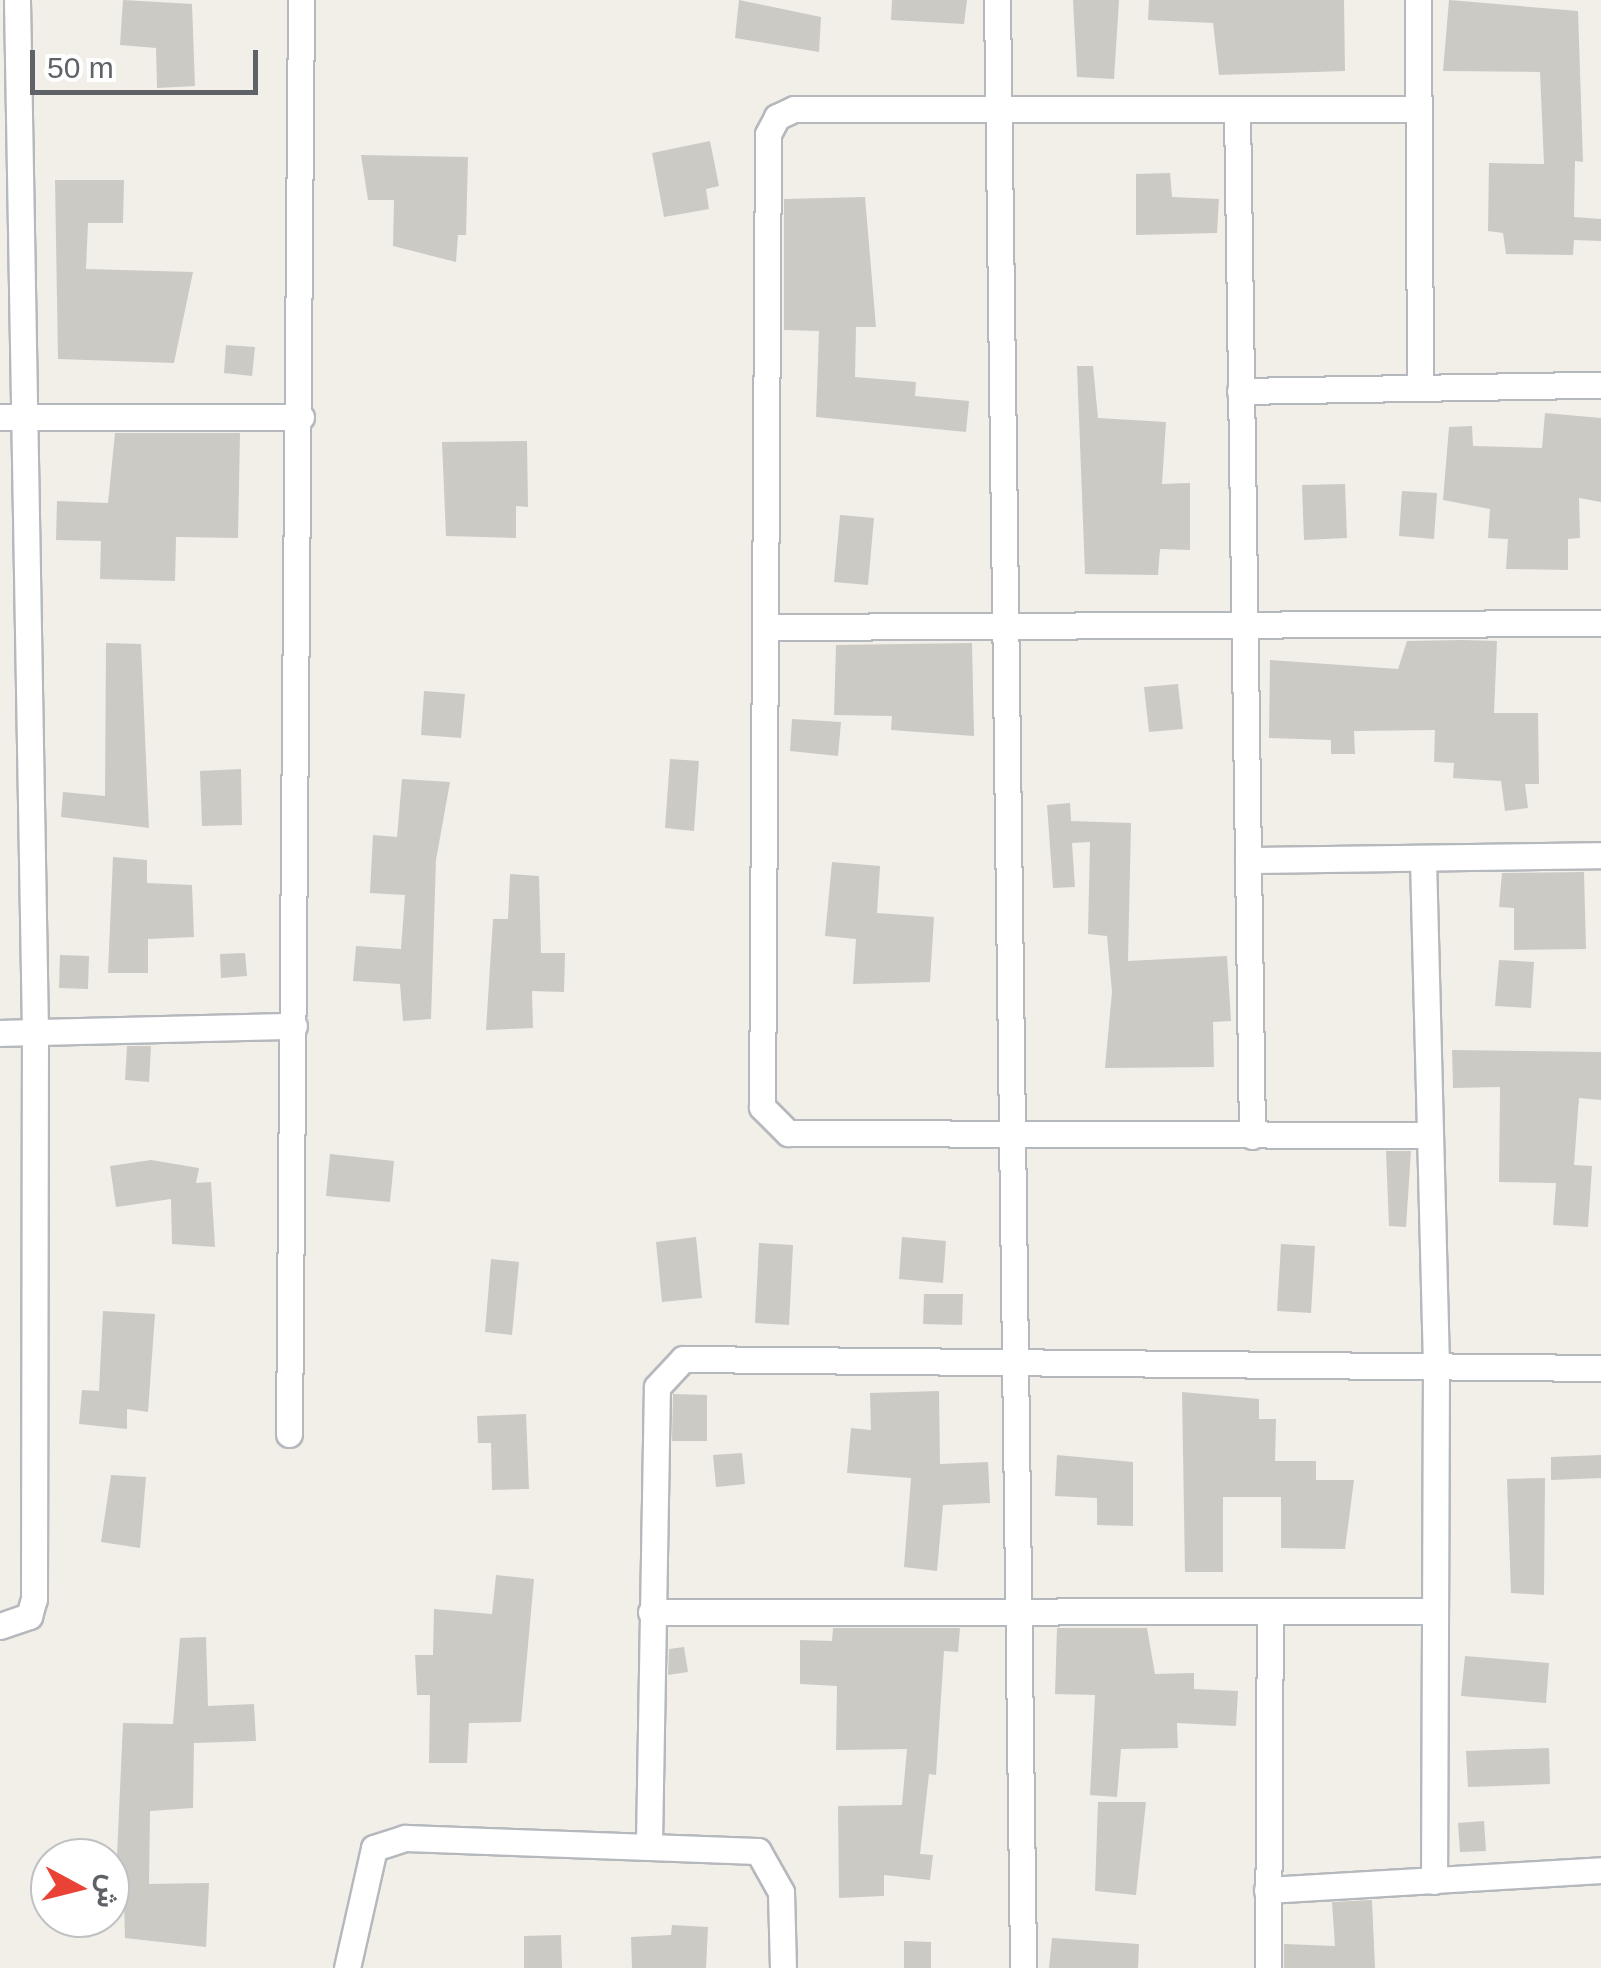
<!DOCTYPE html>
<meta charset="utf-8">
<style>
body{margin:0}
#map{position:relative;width:1601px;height:1968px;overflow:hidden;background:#f1efe8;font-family:Arial,Vazirmatn,sans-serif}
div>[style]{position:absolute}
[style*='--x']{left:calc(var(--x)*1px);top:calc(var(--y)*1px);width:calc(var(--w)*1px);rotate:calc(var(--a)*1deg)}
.building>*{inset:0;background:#cccac5}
.roads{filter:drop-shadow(2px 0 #b5b8bc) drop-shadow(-2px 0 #b5b8bc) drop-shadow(0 2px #b5b8bc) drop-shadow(0 -2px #b5b8bc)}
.minor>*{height:25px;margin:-12.5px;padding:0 12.5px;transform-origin:12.5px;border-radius:12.5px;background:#fff}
span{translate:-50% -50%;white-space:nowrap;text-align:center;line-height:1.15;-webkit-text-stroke:10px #fff;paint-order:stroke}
.north{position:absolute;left:30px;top:1838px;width:100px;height:100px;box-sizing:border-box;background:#fff;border:2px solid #bfc1c3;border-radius:50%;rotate:97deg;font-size:28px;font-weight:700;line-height:40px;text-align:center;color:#5f6368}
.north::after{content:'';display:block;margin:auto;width:35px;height:45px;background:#ea4335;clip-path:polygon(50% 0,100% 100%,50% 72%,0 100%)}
.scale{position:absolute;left:30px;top:50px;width:228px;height:45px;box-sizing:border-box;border:5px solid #5f6368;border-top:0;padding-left:12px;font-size:30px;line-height:35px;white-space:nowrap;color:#5f6368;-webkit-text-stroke:8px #fff;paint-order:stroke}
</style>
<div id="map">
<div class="building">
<div style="clip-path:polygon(123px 0,192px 4px,195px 86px,157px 88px,156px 48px,120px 45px)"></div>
<div style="clip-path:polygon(739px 0,821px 17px,819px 52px,735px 38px)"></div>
<div style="clip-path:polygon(892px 0,967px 0,964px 24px,891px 20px)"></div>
<div style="clip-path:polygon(1073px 0,1119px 0,1114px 79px,1077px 77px)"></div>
<div style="clip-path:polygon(1149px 0,1344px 0,1345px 71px,1219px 75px,1213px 23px,1148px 20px)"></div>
<div style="clip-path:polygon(1449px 0,1578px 11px,1583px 162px,1575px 161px,1574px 217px,1601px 219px,1601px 241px,1574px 240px,1573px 255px,1506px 254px,1503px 233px,1488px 231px,1489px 163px,1544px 164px,1540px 72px,1443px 71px)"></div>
<div style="clip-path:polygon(710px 141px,719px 186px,706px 189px,709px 209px,664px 217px,652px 153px)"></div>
<div style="clip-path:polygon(361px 155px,468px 157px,466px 235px,458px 235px,456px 262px,393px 246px,394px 200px,368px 200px)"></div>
<div style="clip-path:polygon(1170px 173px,1172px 197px,1219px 199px,1217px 233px,1136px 235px,1136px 174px)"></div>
<div style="clip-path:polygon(55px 180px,124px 180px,123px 223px,88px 223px,86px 269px,193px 272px,174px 363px,58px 359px)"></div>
<div style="clip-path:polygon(865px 197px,876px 327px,856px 327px,855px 377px,916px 382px,915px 396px,969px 401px,966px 432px,816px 417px,819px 331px,784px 330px,784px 199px)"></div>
<div style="clip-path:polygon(226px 345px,255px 347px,252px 376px,224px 373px)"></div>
<div style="clip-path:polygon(1077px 366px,1093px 366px,1098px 418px,1166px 422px,1162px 484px,1190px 483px,1190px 550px,1160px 549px,1158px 575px,1085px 574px)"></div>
<div style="clip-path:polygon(1545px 413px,1601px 418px,1601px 502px,1579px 498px,1580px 538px,1568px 539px,1568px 570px,1506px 569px,1508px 539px,1488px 538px,1490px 509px,1443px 500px,1449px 427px,1472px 426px,1473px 446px,1542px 448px)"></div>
<div style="clip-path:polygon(115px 433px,240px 433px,238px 538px,176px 537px,175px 581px,100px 579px,101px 541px,56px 540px,57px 501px,108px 503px)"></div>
<div style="clip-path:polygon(527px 441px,528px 507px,516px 506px,516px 538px,446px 536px,442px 442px)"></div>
<div style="clip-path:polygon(1345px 484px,1347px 538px,1304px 540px,1302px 485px)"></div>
<div style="clip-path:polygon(1402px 491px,1437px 493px,1434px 539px,1399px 536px)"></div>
<div style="clip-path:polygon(840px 515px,874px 518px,868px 585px,834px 582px)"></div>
<div style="clip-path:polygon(1463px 640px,1497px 641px,1494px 713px,1538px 713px,1539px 784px,1525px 784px,1528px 808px,1505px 811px,1501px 781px,1453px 778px,1454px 763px,1434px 762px,1435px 730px,1354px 731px,1355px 754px,1331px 754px,1331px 740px,1269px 738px,1270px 660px,1398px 669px,1407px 641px)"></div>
<div style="clip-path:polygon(106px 643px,141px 644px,149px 828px,61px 817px,63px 792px,105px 796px)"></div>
<div style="clip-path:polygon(972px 643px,974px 736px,891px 730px,892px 716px,834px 715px,836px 645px)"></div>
<div style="clip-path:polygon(1178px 684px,1183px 729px,1149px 732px,1144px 687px)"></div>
<div style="clip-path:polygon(424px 691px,465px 694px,461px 738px,421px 735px)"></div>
<div style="clip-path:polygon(792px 719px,841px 722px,838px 756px,790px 751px)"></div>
<div style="clip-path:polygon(670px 759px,699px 761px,694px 831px,665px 828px)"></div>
<div style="clip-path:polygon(241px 769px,242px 825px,202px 826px,200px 771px)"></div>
<div style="clip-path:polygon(402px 779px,450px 782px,436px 860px,431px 1019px,403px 1021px,400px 984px,353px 981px,356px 946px,401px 949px,405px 895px,370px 893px,373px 835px,397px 837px)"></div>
<div style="clip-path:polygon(1070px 803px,1071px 821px,1131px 823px,1128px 961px,1227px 956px,1231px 1021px,1213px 1022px,1214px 1067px,1105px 1068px,1112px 992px,1107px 936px,1088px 934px,1090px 842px,1072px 843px,1075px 887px,1053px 888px,1047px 805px)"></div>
<div style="clip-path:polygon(113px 857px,147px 860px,147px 883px,192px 885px,194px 937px,148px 939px,148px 973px,108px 973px)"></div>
<div style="clip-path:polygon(832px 862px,880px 866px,877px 913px,934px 917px,930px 982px,853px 984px,856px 939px,825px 936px)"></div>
<div style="clip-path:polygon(1584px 872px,1586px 949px,1514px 950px,1514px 908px,1499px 907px,1502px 873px)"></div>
<div style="clip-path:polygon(510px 874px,539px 876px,541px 953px,565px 953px,564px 992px,532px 991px,533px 1028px,486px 1030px,493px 919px,508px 919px)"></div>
<div style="clip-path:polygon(245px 953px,247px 976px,221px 978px,220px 954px)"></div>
<div style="clip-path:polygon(60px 955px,89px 956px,88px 989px,59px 988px)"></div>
<div style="clip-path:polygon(1499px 960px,1534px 962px,1531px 1008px,1495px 1006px)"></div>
<div style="clip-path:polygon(127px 1046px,151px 1046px,149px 1082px,125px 1080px)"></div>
<div style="clip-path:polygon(1452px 1050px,1601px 1052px,1601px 1100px,1579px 1098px,1574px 1165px,1592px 1166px,1588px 1227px,1553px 1225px,1556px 1183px,1499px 1182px,1500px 1087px,1453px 1088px)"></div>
<div style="clip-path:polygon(1386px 1151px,1411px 1151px,1406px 1227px,1389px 1226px)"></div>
<div style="clip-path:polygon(330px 1154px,394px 1161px,390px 1202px,326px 1196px)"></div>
<div style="clip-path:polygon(151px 1160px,199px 1168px,196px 1183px,211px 1182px,215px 1247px,172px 1244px,171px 1199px,116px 1207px,110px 1166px)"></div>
<div style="clip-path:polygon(696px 1237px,702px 1298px,662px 1302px,656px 1242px)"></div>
<div style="clip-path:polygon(902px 1237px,946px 1241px,943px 1283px,899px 1279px)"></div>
<div style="clip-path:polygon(759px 1243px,793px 1245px,789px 1325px,755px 1323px)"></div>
<div style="clip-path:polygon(1281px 1244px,1315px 1246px,1311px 1313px,1277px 1311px)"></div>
<div style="clip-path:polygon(491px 1259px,519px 1262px,512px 1335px,485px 1332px)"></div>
<div style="clip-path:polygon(924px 1294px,963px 1294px,962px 1325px,923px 1324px)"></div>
<div style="clip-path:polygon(103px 1311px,155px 1314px,148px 1412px,127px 1409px,127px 1429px,79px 1424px,82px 1390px,99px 1391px)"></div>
<div style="clip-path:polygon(939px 1391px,940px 1464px,988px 1462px,990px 1503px,943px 1505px,937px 1571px,904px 1567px,911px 1478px,847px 1473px,851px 1428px,871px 1430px,870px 1393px)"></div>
<div style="clip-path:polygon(1182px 1392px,1259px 1399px,1259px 1419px,1276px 1419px,1275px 1461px,1316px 1461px,1316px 1480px,1354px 1480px,1345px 1549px,1281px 1548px,1281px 1497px,1223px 1497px,1223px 1572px,1185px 1572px)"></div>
<div style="clip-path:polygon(673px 1394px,707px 1395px,707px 1441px,672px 1441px)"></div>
<div style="clip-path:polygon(526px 1414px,529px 1489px,492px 1490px,491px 1443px,478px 1443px,477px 1416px)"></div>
<div style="clip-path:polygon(742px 1453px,745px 1484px,716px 1487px,713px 1455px)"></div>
<div style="clip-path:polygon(1057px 1455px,1133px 1462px,1133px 1526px,1097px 1525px,1097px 1498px,1055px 1496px)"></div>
<div style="clip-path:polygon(1601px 1455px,1601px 1478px,1551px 1480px,1551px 1457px)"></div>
<div style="clip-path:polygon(111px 1475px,146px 1477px,140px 1548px,101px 1542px)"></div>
<div style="clip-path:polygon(1545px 1478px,1544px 1595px,1511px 1593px,1507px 1479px)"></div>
<div style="clip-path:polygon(496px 1575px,534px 1579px,521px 1722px,469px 1723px,467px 1763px,429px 1763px,430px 1695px,417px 1695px,415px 1655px,433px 1655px,434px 1609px,492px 1614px)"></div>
<div style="clip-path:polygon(833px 1628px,960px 1628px,958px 1652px,944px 1651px,936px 1775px,929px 1774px,920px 1854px,933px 1855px,930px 1880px,884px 1875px,884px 1896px,839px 1898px,838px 1806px,902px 1805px,907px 1749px,836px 1750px,837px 1686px,800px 1684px,800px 1640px,832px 1641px)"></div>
<div style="clip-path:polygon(1057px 1628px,1147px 1628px,1155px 1674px,1194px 1673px,1194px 1689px,1238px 1691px,1236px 1726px,1177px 1723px,1178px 1748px,1121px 1749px,1117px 1797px,1090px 1795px,1095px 1695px,1055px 1694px)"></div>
<div style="clip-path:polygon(206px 1637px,208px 1706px,254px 1704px,256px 1741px,194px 1743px,193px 1808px,150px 1811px,149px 1884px,209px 1883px,206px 1947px,125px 1938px,124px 1900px,115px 1900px,123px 1723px,173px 1724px,180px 1638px)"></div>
<div style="clip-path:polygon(684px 1647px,688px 1672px,668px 1675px,669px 1649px)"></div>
<div style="clip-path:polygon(1465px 1656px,1549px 1663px,1546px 1703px,1461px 1696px)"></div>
<div style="clip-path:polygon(1549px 1748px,1550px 1784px,1468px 1787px,1466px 1751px)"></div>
<div style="clip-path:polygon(1098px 1802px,1146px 1802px,1136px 1895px,1095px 1891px)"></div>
<div style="clip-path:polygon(1484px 1821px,1486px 1851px,1460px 1852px,1458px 1823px)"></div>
<div style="clip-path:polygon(1372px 1900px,1375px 1968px,1284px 1968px,1284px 1944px,1335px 1946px,1332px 1902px)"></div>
<div style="clip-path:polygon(672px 1925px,708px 1927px,706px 1968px,632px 1968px,631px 1937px,671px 1935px)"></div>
<div style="clip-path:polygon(561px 1935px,562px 1968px,524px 1968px,524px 1936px)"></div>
<div style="clip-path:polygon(1052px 1938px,1139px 1944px,1138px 1968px,1049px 1968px)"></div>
<div style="clip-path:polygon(904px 1941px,931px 1942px,931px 1968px,904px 1968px)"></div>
</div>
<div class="roads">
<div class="minor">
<div style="--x:997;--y:0;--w:1968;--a:89.24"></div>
<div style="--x:1418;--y:0;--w:388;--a:89.7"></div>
<div style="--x:1418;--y:109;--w:624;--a:180"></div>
<div style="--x:794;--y:109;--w:19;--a:155"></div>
<div style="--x:777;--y:117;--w:19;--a:118"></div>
<div style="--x:768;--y:134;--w:973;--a:90.35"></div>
<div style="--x:762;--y:1107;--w:37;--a:45"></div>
<div style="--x:788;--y:1133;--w:642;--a:0.18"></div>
<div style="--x:1237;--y:110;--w:1026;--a:89.16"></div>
<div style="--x:1240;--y:391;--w:361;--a:-1"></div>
<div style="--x:0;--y:417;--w:301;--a:0"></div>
<div style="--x:770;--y:627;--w:831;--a:-0.28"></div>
<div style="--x:1423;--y:859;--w:508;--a:88.53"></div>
<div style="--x:1436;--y:1367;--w:514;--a:90.22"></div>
<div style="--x:1248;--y:860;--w:353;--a:-0.8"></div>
<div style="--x:0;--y:1033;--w:294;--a:-1.4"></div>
<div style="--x:289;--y:1434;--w:1434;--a:-89.52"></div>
<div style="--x:651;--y:1612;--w:784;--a:-0.07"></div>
<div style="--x:0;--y:1626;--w:31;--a:-19"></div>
<div style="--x:29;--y:1616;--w:18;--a:-74"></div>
<div style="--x:34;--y:1599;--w:567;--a:-89.9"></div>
<div style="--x:35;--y:1032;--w:1032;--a:-91"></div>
<div style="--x:649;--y:1843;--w:456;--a:-89"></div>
<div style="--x:657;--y:1387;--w:38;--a:-47"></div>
<div style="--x:683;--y:1359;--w:918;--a:0.56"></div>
<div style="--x:1267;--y:1890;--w:335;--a:-3.4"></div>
<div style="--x:347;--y:1968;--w:123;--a:-77.3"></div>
<div style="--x:374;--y:1848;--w:33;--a:-18"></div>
<div style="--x:405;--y:1838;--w:353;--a:2.1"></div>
<div style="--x:758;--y:1851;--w:47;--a:60.7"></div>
<div style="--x:781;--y:1892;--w:76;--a:88.5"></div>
<div style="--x:1268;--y:1968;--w:352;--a:-89.7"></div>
</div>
</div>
<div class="north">ش</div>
<div class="scale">50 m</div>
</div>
